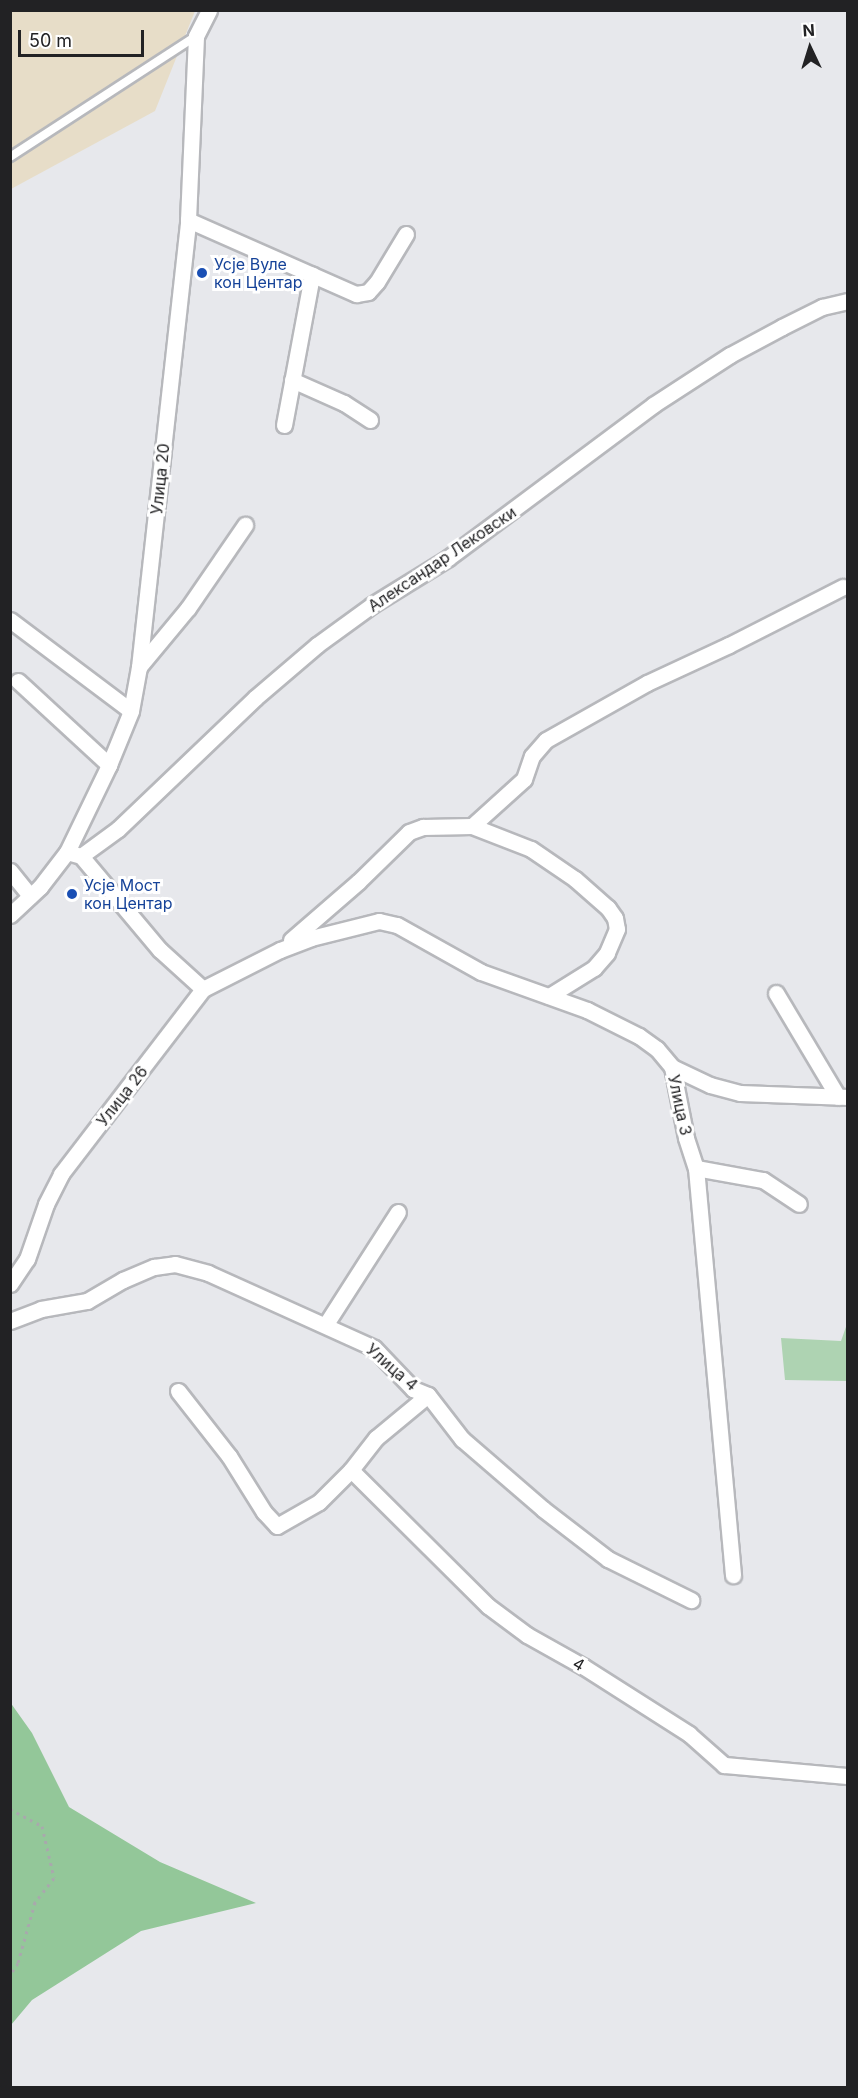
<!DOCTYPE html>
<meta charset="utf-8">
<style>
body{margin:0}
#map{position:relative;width:858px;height:2098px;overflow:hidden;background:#e7e8ec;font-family:Inter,sans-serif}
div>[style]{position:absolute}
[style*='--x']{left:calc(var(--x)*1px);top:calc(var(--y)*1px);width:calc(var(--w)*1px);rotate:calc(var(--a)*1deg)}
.industrial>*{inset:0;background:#e7ddc8}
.green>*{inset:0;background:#aed3b2}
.forest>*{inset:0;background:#93c799}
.path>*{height:3px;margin-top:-1.5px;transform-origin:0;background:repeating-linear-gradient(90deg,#a8a9ac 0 3px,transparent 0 7.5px)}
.roads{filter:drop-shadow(2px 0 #b7b8bc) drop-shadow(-2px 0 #b7b8bc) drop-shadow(0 2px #b7b8bc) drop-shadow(0 -2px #b7b8bc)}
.service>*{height:8px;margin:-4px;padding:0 4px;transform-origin:4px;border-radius:4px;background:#fff}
.minor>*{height:15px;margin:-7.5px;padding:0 7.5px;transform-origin:7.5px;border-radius:7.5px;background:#fff}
.dots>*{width:16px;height:16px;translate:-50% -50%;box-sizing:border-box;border:3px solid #fff;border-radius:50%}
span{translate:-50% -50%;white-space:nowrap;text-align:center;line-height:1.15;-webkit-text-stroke:6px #fff;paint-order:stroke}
.transit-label{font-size:16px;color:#164399}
.left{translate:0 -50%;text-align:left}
.street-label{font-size:16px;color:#222224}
.frame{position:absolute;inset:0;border:12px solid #222224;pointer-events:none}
.north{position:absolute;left:780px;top:18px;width:60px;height:60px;-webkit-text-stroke:4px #fff;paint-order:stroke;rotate:356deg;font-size:16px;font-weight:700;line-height:24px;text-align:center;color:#222224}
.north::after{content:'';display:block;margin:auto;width:21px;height:27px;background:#222224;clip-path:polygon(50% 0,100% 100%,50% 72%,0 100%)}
.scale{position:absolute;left:18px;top:30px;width:126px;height:27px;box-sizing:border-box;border:3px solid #222224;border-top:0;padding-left:8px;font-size:18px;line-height:21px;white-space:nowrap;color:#222224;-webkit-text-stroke:4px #fff;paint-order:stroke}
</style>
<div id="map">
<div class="industrial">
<div style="clip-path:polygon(11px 11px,195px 11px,155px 111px,11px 189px)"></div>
</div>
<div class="green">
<div style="clip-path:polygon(847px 1324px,847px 1381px,785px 1380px,781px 1338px,841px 1341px)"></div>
</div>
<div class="forest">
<div style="clip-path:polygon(10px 1702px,32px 1733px,69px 1807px,160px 1862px,256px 1903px,141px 1931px,32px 2000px,11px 2025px)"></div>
</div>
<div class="path">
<div style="--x:10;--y:1809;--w:36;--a:28"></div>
<div style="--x:42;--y:1826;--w:53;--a:77"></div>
<div style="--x:54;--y:1878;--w:31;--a:128"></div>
<div style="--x:35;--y:1902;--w:63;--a:105.6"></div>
<div style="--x:18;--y:1963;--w:14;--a:124"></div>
</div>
<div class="roads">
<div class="service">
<div style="--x:10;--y:157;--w:221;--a:-33"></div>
</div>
<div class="minor">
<div style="--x:188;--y:220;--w:184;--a:23.8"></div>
<div style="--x:356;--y:294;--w:12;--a:-9"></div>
<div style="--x:368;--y:292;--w:13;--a:-48"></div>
<div style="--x:377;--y:282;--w:56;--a:-58.9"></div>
<div style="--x:292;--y:380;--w:57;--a:23.9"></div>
<div style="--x:344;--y:403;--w:31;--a:33"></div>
<div style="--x:284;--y:425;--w:153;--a:-79.4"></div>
<div style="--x:10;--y:620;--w:151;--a:36.9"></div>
<div style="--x:139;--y:667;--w:77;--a:-50.3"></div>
<div style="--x:188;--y:608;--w:101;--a:-55.5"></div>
<div style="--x:18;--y:681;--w:124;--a:42.7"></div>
<div style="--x:472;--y:826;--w:70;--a:-42.1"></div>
<div style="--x:524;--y:779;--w:24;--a:-71"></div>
<div style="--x:532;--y:756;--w:21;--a:-49"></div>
<div style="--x:546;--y:740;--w:116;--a:-29.4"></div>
<div style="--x:647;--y:683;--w:90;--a:-24.9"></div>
<div style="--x:729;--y:645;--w:128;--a:-27"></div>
<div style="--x:67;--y:852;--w:15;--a:16"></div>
<div style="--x:81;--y:856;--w:46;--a:-36.1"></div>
<div style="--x:118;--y:829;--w:190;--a:-43.7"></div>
<div style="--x:255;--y:698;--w:82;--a:-40.5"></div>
<div style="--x:317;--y:645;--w:68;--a:-36"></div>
<div style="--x:372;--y:605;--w:89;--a:-31.7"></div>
<div style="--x:448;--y:558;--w:256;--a:-36.7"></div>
<div style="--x:653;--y:405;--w:92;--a:-33"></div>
<div style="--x:730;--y:355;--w:59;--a:-28.3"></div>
<div style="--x:782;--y:327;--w:45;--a:-26.6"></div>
<div style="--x:822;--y:307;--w:27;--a:-13"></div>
<div style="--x:81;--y:856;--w:123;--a:50"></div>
<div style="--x:160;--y:950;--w:58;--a:42.2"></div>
<div style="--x:10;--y:871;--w:32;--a:51"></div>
<div style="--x:10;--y:915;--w:41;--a:-43"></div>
<div style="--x:40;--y:887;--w:44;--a:-52.4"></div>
<div style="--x:67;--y:852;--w:97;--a:-64.2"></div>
<div style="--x:109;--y:765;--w:58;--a:-67.8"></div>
<div style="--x:131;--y:711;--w:45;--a:-79.7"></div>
<div style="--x:139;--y:667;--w:450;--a:-83.7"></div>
<div style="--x:188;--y:220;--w:184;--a:-87.5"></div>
<div style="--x:196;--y:36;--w:29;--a:-63"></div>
<div style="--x:291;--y:940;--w:89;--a:-40.9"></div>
<div style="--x:358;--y:882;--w:71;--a:-44.4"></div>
<div style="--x:409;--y:832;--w:15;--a:-20"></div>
<div style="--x:423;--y:827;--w:49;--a:-1.2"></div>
<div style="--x:472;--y:826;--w:63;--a:21.3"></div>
<div style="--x:531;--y:849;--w:53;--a:34.3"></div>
<div style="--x:575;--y:879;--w:44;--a:41.3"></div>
<div style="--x:608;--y:908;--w:12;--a:55"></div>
<div style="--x:615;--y:918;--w:11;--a:80"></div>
<div style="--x:617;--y:929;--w:26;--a:113"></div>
<div style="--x:607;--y:953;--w:20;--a:131"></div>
<div style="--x:594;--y:968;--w:53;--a:148.1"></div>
<div style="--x:776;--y:993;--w:121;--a:59.2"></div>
<div style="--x:672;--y:1067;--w:42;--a:25.3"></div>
<div style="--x:710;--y:1085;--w:31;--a:15"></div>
<div style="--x:740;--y:1093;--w:108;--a:2.1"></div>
<div style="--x:696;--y:1168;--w:68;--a:10.2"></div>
<div style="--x:763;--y:1180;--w:43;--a:33.7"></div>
<div style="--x:10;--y:1284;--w:30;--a:-56"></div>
<div style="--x:27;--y:1259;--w:58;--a:-70.9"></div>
<div style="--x:46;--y:1204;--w:34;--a:-63"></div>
<div style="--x:61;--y:1174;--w:233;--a:-52.5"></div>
<div style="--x:203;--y:989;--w:86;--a:-26.9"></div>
<div style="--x:280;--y:950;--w:33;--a:-21"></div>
<div style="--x:311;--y:938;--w:70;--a:-14"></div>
<div style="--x:379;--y:921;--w:18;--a:13"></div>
<div style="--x:397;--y:925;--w:96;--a:29.2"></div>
<div style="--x:481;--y:972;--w:113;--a:19.7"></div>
<div style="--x:587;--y:1010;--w:58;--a:26.6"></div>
<div style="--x:639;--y:1036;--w:22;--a:36"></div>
<div style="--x:657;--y:1049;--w:23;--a:50"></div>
<div style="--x:672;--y:1067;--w:72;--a:78.8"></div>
<div style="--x:686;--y:1138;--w:32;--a:72"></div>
<div style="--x:696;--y:1168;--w:409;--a:84.8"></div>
<div style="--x:10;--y:1321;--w:33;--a:-21"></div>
<div style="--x:41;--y:1309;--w:47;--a:-9.9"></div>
<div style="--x:87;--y:1301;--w:42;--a:-30.3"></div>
<div style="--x:123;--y:1280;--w:34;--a:-23"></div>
<div style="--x:154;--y:1267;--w:21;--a:-8"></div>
<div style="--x:175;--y:1264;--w:34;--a:15"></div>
<div style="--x:208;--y:1273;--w:182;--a:24.3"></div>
<div style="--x:374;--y:1348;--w:57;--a:46.4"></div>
<div style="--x:413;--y:1389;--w:16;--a:22"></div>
<div style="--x:428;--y:1395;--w:56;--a:52.3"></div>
<div style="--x:462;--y:1439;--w:107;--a:40.8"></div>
<div style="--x:543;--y:1509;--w:82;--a:37.6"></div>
<div style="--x:608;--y:1559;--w:93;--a:26.3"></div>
<div style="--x:326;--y:1324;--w:133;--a:-57.3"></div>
<div style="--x:178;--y:1391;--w:83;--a:51.9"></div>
<div style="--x:229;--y:1456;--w:66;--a:58"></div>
<div style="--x:264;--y:1512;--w:19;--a:47"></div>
<div style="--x:277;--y:1526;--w:48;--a:-29.7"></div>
<div style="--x:319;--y:1502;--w:45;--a:-45"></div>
<div style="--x:351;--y:1470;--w:41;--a:-52"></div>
<div style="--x:376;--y:1438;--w:67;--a:-39.6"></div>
<div style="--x:351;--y:1470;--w:193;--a:44.8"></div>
<div style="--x:488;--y:1606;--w:49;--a:36.6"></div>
<div style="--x:527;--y:1635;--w:65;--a:29.3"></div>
<div style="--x:584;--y:1667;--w:125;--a:32.5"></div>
<div style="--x:689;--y:1734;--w:47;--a:41.5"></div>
<div style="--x:724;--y:1765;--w:124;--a:5.1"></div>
</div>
</div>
<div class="dots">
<div style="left:202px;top:273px;background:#1a4fb4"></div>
<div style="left:72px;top:894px;background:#1a4fb4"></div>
</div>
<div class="transit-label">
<span class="left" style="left:214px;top:273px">Усје Вуле<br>кон Центар</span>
<span class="left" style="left:84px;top:894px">Усје Мост<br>кон Центар</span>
</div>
<div class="street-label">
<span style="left:160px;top:479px;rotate:-84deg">Улица 20</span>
<span style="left:442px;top:559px;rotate:-34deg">Александар Лековски</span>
<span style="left:122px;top:1096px;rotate:-52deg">Улица 26</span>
<span style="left:680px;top:1105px;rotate:78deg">Улица 3</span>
<span style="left:392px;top:1367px;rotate:41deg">Улица 4</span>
<span style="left:579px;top:1664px;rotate:30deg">4</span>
</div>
<div class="frame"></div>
<div class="north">N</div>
<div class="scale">50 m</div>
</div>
